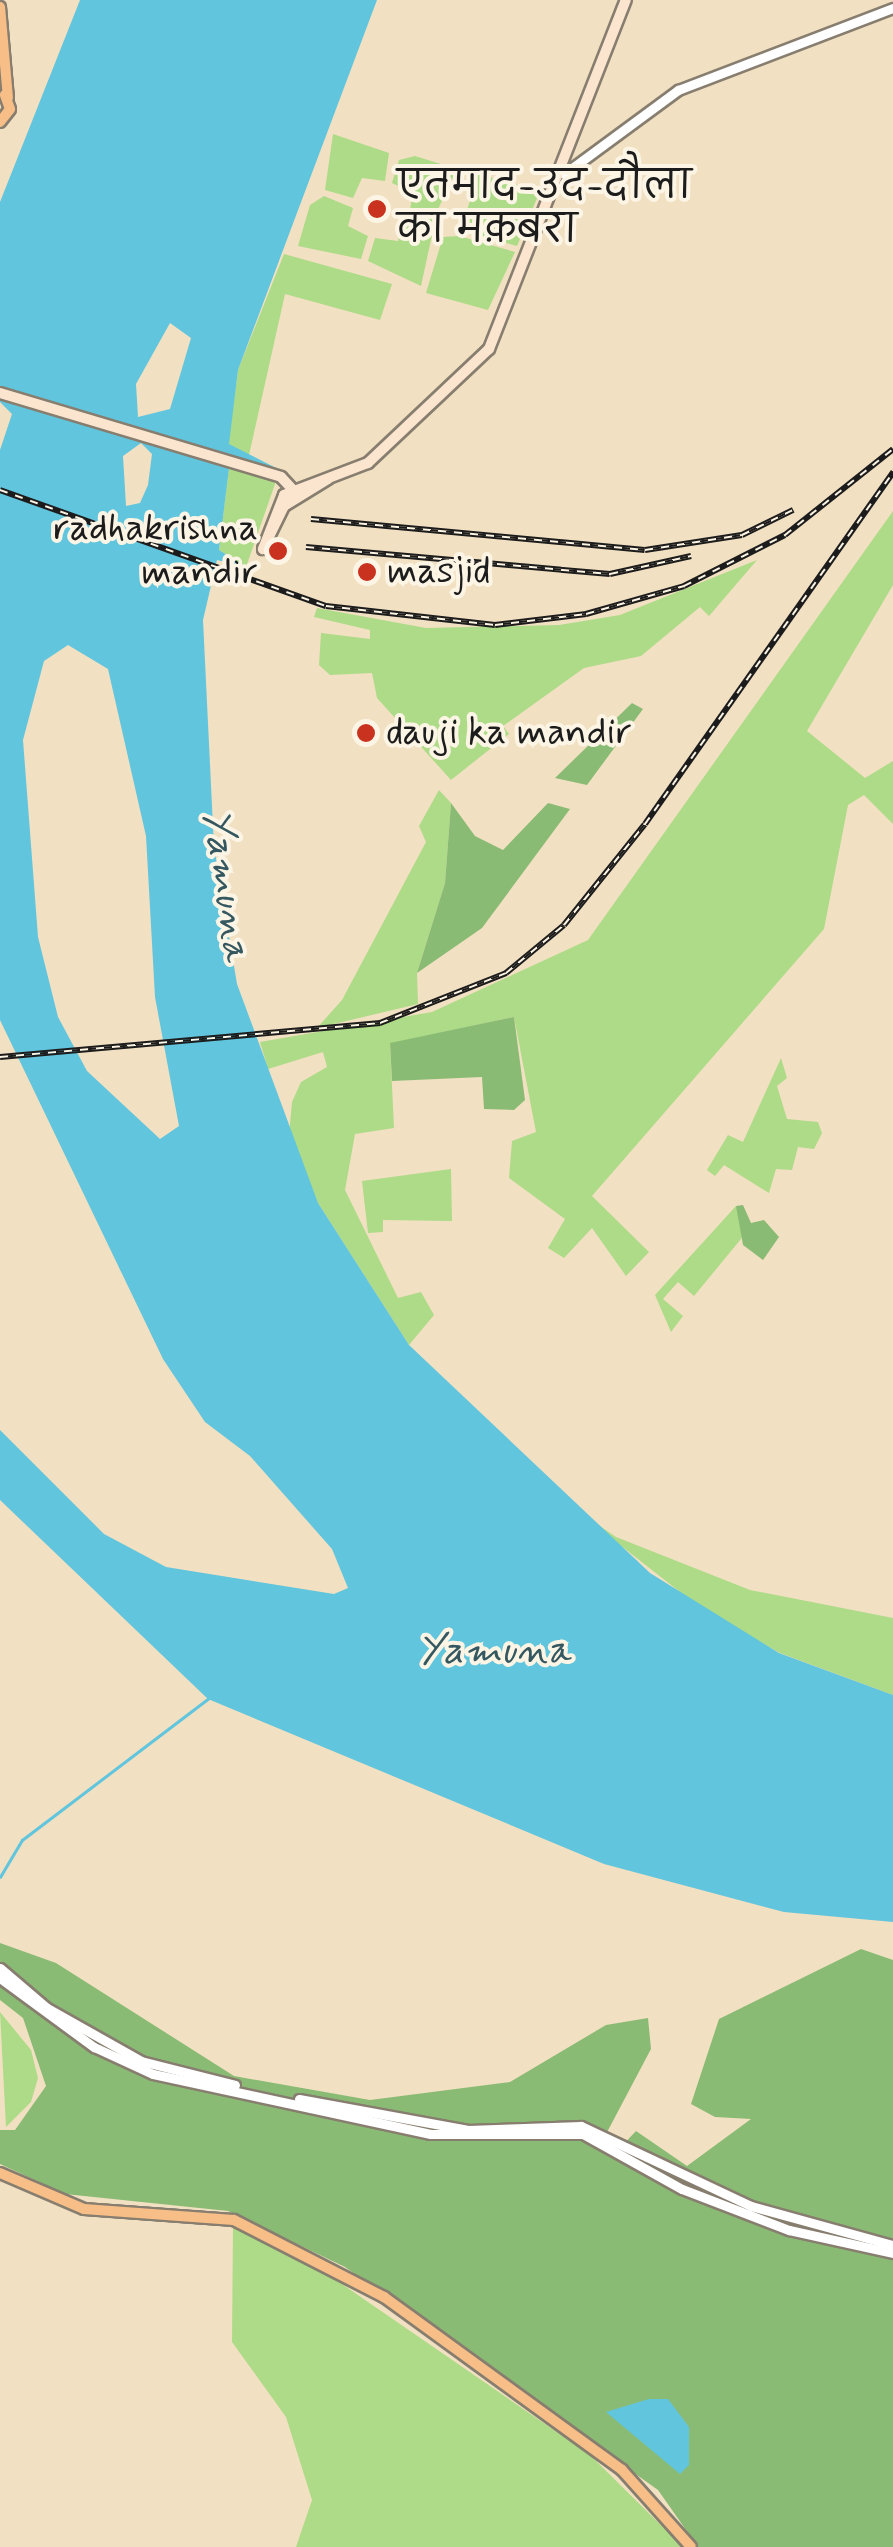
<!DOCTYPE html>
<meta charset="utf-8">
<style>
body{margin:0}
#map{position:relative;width:893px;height:2547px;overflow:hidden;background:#f2e0c2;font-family:Mynerve,"Playpen Sans Deva",sans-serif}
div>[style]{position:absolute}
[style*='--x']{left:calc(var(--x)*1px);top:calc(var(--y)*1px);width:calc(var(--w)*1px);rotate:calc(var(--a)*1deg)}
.green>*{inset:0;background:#addb87}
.forest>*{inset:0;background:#8abb74}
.water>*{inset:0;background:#60c5dd}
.stream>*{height:2.5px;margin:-1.25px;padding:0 1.25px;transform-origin:1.25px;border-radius:1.25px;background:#60c5dd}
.roads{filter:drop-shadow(2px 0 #877e6f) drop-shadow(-2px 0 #877e6f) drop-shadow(0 2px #877e6f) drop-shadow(0 -2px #877e6f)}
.tertiary>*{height:9px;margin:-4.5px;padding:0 4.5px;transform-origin:4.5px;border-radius:4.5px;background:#fff}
.secondary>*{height:10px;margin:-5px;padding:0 5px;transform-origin:5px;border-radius:5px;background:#fce5cf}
.primary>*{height:10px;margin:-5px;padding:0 5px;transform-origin:5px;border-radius:5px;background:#f7be87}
.rail>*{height:6px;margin-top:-3px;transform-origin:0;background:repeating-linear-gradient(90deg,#fcf5e5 0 8px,#1c1c1c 0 16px);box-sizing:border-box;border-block:2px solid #1c1c1c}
.dots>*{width:28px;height:28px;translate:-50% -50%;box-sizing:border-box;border:5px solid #fcf5e5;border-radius:50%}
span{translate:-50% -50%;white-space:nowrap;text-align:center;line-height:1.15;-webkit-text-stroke:8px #fcf5e5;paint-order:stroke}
.poi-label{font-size:38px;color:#1c1c1c}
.left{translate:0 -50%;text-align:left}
.right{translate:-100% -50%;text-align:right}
.water-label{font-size:40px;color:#345760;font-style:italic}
</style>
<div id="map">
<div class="green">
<div style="clip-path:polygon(333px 134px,389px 153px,385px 181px,362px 178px,353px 198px,325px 190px)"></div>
<div style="clip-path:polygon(415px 156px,457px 169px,432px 222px,409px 215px,413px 193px,392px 183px,399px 160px)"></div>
<div style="clip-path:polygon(478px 174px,540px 191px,517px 246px,461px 230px)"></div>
<div style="clip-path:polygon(324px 196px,353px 208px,348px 226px,368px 236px,361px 259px,298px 246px,310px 205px)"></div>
<div style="clip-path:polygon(403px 223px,432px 235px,421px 286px,368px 261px,375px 238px,398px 241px)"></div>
<div style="clip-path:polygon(459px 236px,515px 252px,488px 310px,426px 293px,443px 237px)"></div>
<div style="clip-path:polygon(284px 254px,392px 284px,380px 320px,285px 294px,249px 455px,228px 445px,238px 370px)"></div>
<div style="clip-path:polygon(230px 459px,270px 470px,275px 484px,246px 567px,219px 550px)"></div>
<div style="clip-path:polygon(893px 511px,893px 585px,807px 731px,865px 778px,893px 761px,893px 824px,864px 795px,848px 805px,824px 929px,592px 1196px,649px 1252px,626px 1276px,592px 1228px,564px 1258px,548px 1248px,565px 1219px,509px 1178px,512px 1141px,536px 1132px,514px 1017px,390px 1044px,394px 1128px,355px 1134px,345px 1190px,398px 1298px,421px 1292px,434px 1315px,409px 1345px,318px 1203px,289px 1135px,292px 1102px,301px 1082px,327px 1067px,323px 1052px,268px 1069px,260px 1042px,432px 1012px,588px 940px)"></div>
<div style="clip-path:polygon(757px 560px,709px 616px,700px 607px,641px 656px,584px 668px,503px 726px,509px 734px,451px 780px,377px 698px,372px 673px,330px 675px,319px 665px,321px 633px,370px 639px,370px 630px,314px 617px,317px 608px,426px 628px,559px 625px,620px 615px)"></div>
<div style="clip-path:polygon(439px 790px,451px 803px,445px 883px,417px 973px,418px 1004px,317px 1028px,342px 1000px,426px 842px,419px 826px)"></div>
<div style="clip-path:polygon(781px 1058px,787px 1078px,777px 1086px,787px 1119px,818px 1122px,822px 1133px,814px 1149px,798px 1147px,792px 1170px,776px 1169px,769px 1193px,724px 1165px,715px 1176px,707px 1170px,728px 1135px,743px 1142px)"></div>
<div style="clip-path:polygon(451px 1169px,452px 1221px,383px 1220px,383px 1232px,368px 1233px,362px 1181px)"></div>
<div style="clip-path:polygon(736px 1206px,746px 1225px,741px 1239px,694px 1296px,678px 1282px,663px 1299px,683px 1316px,671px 1332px,655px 1295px)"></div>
<div style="clip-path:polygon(569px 1505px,616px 1537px,750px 1590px,893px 1618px,893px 1695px,780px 1653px,703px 1610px)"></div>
<div style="clip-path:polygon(0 2012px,31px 2050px,38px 2078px,31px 2102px,6px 2127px)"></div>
<div style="clip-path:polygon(233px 2225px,310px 2262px,590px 2455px,683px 2547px,296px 2547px,312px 2500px,286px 2417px,232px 2342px)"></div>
</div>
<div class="forest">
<div style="clip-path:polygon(632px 703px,643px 709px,587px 785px,555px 778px)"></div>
<div style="clip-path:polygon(451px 803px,475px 836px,503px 850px,548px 803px,570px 809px,482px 928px,417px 973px,445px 883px)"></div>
<div style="clip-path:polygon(514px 1017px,525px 1100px,514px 1110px,484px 1109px,482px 1077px,392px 1081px,390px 1043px)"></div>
<div style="clip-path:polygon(743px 1205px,751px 1223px,764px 1220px,779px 1237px,763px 1260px,743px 1245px,736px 1206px)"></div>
<div style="clip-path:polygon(0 1943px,56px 1963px,234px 2076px,370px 2100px,510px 2082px,606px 2025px,648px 2018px,651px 2049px,605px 2136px,619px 2149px,636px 2131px,687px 2166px,751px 2119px,715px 2117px,691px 2104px,719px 2019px,861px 1949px,893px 1960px,893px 2547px,698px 2547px,658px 2490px,345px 2267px,228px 2211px,65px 2194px,0 2164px,0 2130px,15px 2130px,46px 2086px,23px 2018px,0 2000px)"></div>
</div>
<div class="water">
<div style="clip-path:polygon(evenodd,80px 0,377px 0,238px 370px,229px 444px,280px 470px,230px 460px,219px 550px,246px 567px,217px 560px,203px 620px,214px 847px,237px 984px,318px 1203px,409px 1345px,650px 1573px,779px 1653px,893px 1695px,893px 1922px,784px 1912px,604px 1864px,208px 1699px,0 1500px,0 1430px,104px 1534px,166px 1567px,334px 1594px,348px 1588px,332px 1549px,250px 1456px,205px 1422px,163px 1359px,0 1020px,0 450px,12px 414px,0 402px,0 202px,80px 0,170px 323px,191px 338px,170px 409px,138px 417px,136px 384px,170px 323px,80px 0,141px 443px,152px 454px,148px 485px,140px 503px,126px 506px,123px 456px,141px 443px,80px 0,68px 645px,108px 669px,146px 836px,155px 997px,179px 1126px,160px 1139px,87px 1071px,58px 1017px,38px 937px,23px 740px,44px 661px,68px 645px)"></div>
<div style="clip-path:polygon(649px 2399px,668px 2399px,689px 2427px,689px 2465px,680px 2474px,606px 2412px)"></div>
</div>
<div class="stream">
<div style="--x:0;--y:1877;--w:43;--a:-59.3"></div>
<div style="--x:22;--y:1840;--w:235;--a:-37.2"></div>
</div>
<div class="roads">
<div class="tertiary">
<div style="--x:564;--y:174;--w:142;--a:-36.4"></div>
<div style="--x:678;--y:90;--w:230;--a:-20.9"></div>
<div style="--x:0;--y:1968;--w:62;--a:40.4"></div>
<div style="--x:47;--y:2008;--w:108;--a:29.4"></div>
<div style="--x:141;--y:2061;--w:97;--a:14.3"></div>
<div style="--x:0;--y:1978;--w:117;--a:36.3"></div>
<div style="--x:94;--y:2047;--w:65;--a:24.6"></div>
<div style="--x:153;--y:2074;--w:284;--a:12.2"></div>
<div style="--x:431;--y:2134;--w:152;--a:0"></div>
<div style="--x:583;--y:2134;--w:113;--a:29.1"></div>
<div style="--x:682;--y:2189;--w:115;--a:21"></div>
<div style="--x:789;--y:2230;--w:107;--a:12.5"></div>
<div style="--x:299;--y:2099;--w:172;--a:10.4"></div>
<div style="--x:468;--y:2130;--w:113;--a:-2"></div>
<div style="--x:581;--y:2126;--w:188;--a:25.2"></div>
<div style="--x:751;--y:2206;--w:147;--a:15.4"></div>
</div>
<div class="secondary">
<div style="--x:0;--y:393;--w:293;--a:16.6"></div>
<div style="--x:281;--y:477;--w:19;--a:47"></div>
<div style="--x:328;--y:479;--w:52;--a:148.5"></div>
<div style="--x:284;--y:506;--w:48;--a:116"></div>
<div style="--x:263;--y:549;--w:58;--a:-68.7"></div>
<div style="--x:284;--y:495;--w:90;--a:-20.9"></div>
<div style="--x:368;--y:463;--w:166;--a:-43.3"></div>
<div style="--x:489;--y:349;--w:375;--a:-68.6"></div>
</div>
<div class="primary">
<div style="--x:0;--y:7;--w:91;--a:85"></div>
<div style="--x:0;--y:122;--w:16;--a:-52"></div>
<div style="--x:10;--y:109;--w:15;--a:-110"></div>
<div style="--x:0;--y:2173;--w:91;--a:23.2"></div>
<div style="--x:84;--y:2209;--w:150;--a:4.2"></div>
<div style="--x:234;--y:2220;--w:169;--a:27.2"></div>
<div style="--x:384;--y:2297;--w:294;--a:36"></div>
<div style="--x:622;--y:2470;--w:103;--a:48.1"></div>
</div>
</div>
<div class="rail">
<div style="--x:0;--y:490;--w:346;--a:19.6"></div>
<div style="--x:326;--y:606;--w:170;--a:6.4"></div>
<div style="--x:495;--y:625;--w:92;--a:-6.9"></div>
<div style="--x:586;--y:614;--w:102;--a:-15.9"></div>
<div style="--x:684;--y:586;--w:113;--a:-26.8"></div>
<div style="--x:785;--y:535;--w:138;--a:-38.5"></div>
<div style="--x:311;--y:519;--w:335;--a:5.3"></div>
<div style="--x:645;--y:550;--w:98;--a:-8.8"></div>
<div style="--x:742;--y:535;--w:57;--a:-26.1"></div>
<div style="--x:306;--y:547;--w:305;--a:5.1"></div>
<div style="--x:610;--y:574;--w:83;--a:-12.5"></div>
<div style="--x:0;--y:1057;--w:382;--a:-5.1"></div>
<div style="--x:380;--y:1023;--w:136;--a:-21.6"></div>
<div style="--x:506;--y:973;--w:75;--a:-39.6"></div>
<div style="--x:564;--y:925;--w:129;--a:-51.3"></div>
<div style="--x:645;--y:824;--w:431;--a:-54.8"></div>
</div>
<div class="dots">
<div style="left:377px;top:209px;background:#c8321e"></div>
<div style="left:278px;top:551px;background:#c8321e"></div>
<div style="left:367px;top:572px;background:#c8321e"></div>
<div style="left:366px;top:733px;background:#c8321e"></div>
</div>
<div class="poi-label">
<span class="left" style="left:397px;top:209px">एतमाद-उद-दौला<br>का मक़बरा</span>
<span class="right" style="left:258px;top:551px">radhakrishna<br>mandir</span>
<span class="left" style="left:387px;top:572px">masjid</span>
<span class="left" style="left:386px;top:733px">dauji ka mandir</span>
</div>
<div class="water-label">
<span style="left:226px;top:885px;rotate:82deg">Yamuna</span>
<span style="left:494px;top:1651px">Yamuna</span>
</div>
</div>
